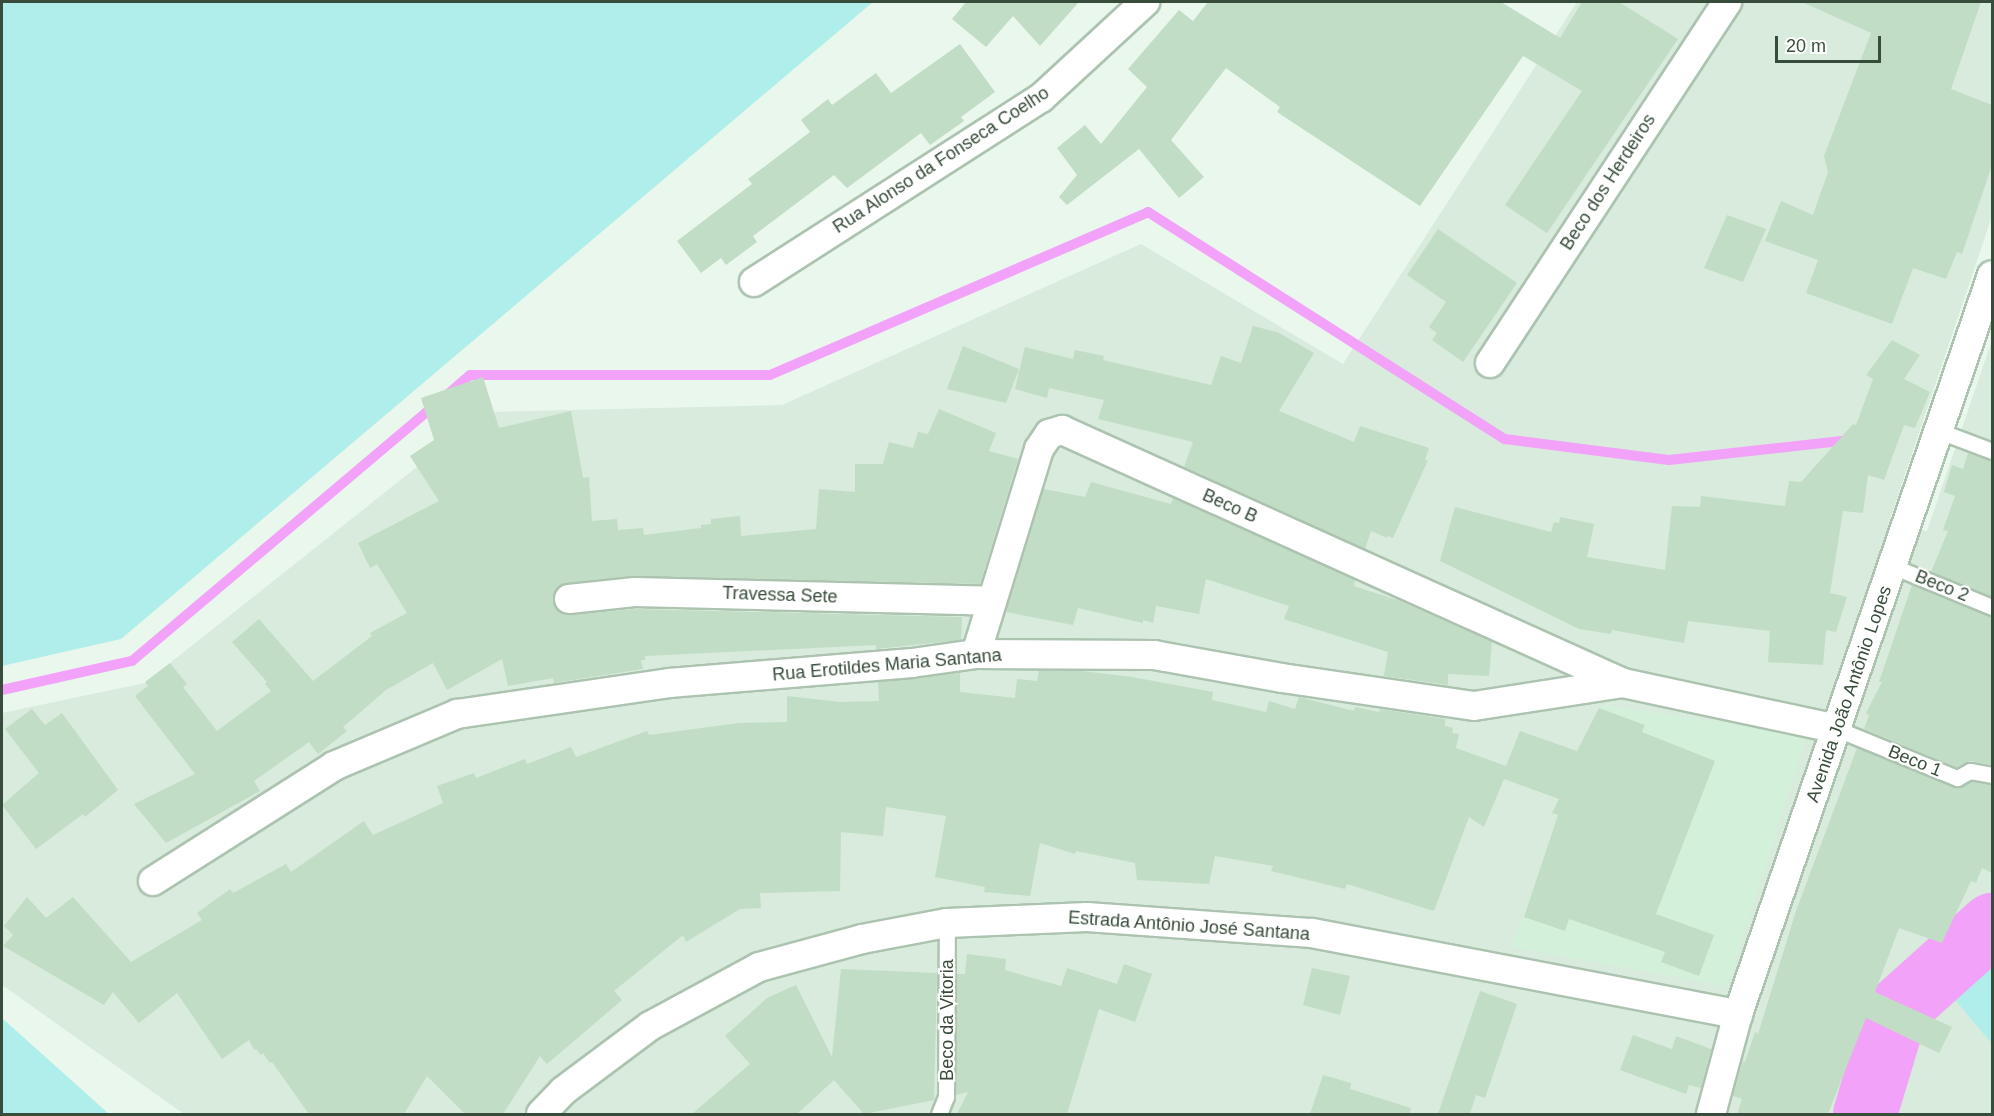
<!DOCTYPE html>
<meta charset="utf-8">
<style>
body{margin:0}
#map{position:relative;width:1994px;height:1116px;overflow:hidden;background:#eaf7ed;font-family:Helvetica,sans-serif}
div>[style]{position:absolute}
[style*='--x']{left:calc(var(--x)*1px);top:calc(var(--y)*1px);width:calc(var(--w)*1px);rotate:calc(var(--a)*1deg)}
.residential>*{inset:0;background:#d8ebdc}
.education>*{inset:0;background:#d3f1da}
.green>*{inset:0;background:#b0eeec}
.stream>*{height:10px;margin:-5px;padding:0 5px;transform-origin:5px;border-radius:5px;background:#f2a2f8}
.river>*{height:64px;margin:-32px;padding:0 32px;transform-origin:32px;border-radius:32px;background:#f2a2f8}
.building>*{inset:0;background:#c1ddc5}
.roads{filter:drop-shadow(2px 0 #acc3b0) drop-shadow(-2px 0 #acc3b0) drop-shadow(0 2px #acc3b0) drop-shadow(0 -2px #acc3b0)}
.service>*{height:15px;margin:-7.5px;padding:0 7.5px;transform-origin:7.5px;border-radius:7.5px;background:#fff}
.minor>*{height:28px;margin:-14px;padding:0 14px;transform-origin:14px;border-radius:14px;background:#fff}
span{translate:-50% -50%;white-space:nowrap;text-align:center;line-height:1.15;-webkit-text-stroke:4.5px #fff;paint-order:stroke}
.street-label{font-size:18px;color:#374c3a}
.frame{position:absolute;inset:0;border:3px solid #374c3a;pointer-events:none}
.scale{position:absolute;left:1775px;top:36px;width:106px;height:27px;box-sizing:border-box;border:3px solid #374c3a;border-top:0;padding-left:8px;font-size:18px;line-height:21px;white-space:nowrap;color:#374c3a;-webkit-text-stroke:4px #fff;paint-order:stroke}
</style>
<div id="map">
<div class="residential">
<div style="clip-path:polygon(1577px 2px,1992px 2px,1992px 216px,1888px 525px,1927px 531px,1992px 340px,1992px 957px,1952px 995px,1992px 1044px,1992px 1114px,184px 1114px,2px 985px,2px 713px,145px 683px,486px 412px,782px 405px,1141px 244px,1343px 364px)"></div>
</div>
<div class="education">
<div style="clip-path:polygon(1601px 705px,1807px 735px,1727px 986px,1512px 947px)"></div>
</div>
<div class="green">
<div style="clip-path:polygon(2px 2px,873px 2px,121px 639px,2px 666px)"></div>
<div style="clip-path:polygon(1992px 957px,1992px 1044px,1951px 995px)"></div>
<div style="clip-path:polygon(2px 1018px,109px 1114px,2px 1114px)"></div>
</div>
<div class="stream">
<div style="--x:447;--y:395;--w:30;--a:-41"></div>
<div style="--x:470;--y:375;--w:300;--a:0"></div>
<div style="--x:770;--y:375;--w:412;--a:-23.3"></div>
<div style="--x:1148;--y:212;--w:423;--a:32.5"></div>
<div style="--x:1505;--y:439;--w:165;--a:7.3"></div>
<div style="--x:1669;--y:460;--w:181;--a:-6.3"></div>
<div style="--x:2;--y:690;--w:133;--a:-12.6"></div>
<div style="--x:132;--y:661;--w:397;--a:-40.2"></div>
</div>
<div class="river">
<div style="--x:1865;--y:1114;--w:108;--a:-73.2"></div>
<div style="--x:1896;--y:1011;--w:129;--a:-41.9"></div>
</div>
<div class="building">
<div style="clip-path:polygon(966px 2px,1079px 2px,1040px 46px,1013px 16px,986px 47px,952px 19px)"></div>
<div style="clip-path:polygon(1208px 2px,1501px 2px,1560px 38px,1582px 2px,1619px 2px,1678px 39px,1547px 233px,1505px 205px,1582px 91px,1523px 56px,1420px 206px,1277px 112px,1280px 107px,1226px 68px,1171px 140px,1204px 177px,1179px 198px,1139px 149px,1067px 205px,1059px 197px,1077px 175px,1057px 148px,1085px 125px,1101px 144px,1147px 87px,1128px 69px,1179px 10px,1193px 21px)"></div>
<div style="clip-path:polygon(1802px 2px,1981px 2px,1951px 89px,1992px 105px,1992px 165px,1962px 254px,1957px 252px,1946px 279px,1913px 268px,1892px 324px,1806px 293px,1818px 260px,1765px 241px,1781px 201px,1813px 215px,1828px 172px,1824px 156px,1871px 33px)"></div>
<div style="clip-path:polygon(960px 44px,995px 92px,961px 117px,964px 121px,930px 145px,921px 133px,847px 188px,834px 175px,753px 236px,757px 242px,726px 265px,721px 258px,701px 273px,677px 241px,752px 184px,748px 179px,810px 132px,801px 120px,828px 99px,832px 105px,876px 73px,891px 93px)"></div>
<div style="clip-path:polygon(1727px 215px,1766px 229px,1743px 282px,1704px 268px)"></div>
<div style="clip-path:polygon(1438px 229px,1517px 283px,1463px 362px,1432px 340px,1437px 333px,1429px 327px,1446px 302px,1407px 275px)"></div>
<div style="clip-path:polygon(1253px 326px,1277px 332px,1314px 353px,1279px 411px,1354px 442px,1360px 426px,1429px 448px,1425px 460px,1428px 460px,1393px 538px,1388px 536px,1387px 538px,1371px 531px,1365px 549px,1184px 467px,1193px 442px,1098px 419px,1104px 400px,1049px 388px,1047px 398px,1015px 389px,1025px 347px,1073px 359px,1075px 350px,1104px 356px,1103px 360px,1211px 385px,1221px 356px,1241px 363px)"></div>
<div style="clip-path:polygon(1892px 340px,1920px 355px,1904px 379px,1930px 392px,1915px 428px,1904px 425px,1884px 480px,1868px 475px,1863px 513px,1843px 511px,1830px 593px,1847px 597px,1836px 632px,1826px 630px,1823px 665px,1768px 662px,1770px 631px,1688px 621px,1684px 643px,1612px 630px,1611px 634px,1579px 629px,1440px 561px,1455px 507px,1551px 532px,1554px 522px,1559px 523px,1560px 517px,1594px 524px,1587px 557px,1665px 570px,1672px 506px,1700px 507px,1701px 496px,1785px 506px,1789px 481px,1801px 482px,1853px 424px,1856px 425px,1873px 379px,1866px 375px)"></div>
<div style="clip-path:polygon(963px 346px,1019px 369px,1006px 403px,947px 389px)"></div>
<div style="clip-path:polygon(483px 377px,499px 428px,571px 411px,583px 478px,589px 477px,592px 521px,617px 519px,618px 530px,643px 528px,644px 535px,701px 528px,701px 525px,711px 524px,711px 519px,740px 516px,741px 536px,816px 529px,819px 489px,855px 492px,855px 464px,883px 464px,889px 442px,913px 448px,918px 432px,928px 434px,939px 409px,996px 433px,989px 451px,1018px 459px,980px 584px,635px 576px,567px 583px,554px 592px,553px 600px,556px 609px,570px 615px,636px 609px,962px 617px,961px 640px,876px 649px,876px 645px,645px 656px,645px 660px,641px 660px,643px 669px,554px 683px,553px 678px,508px 686px,502px 659px,447px 690px,433px 663px,386px 690px,343px 727px,347px 731px,318px 754px,309px 742px,254px 781px,260px 791px,166px 843px,134px 804px,195px 774px,135px 696px,148px 686px,145px 682px,170px 663px,187px 684px,183px 687px,217px 731px,271px 691px,265px 684px,267px 682px,232px 642px,259px 619px,313px 681px,372px 636px,370px 633px,407px 613px,377px 564px,370px 568px,358px 543px,439px 501px,410px 456px,434px 440px,421px 398px)"></div>
<div style="clip-path:polygon(1968px 453px,1992px 461px,1992px 597px,1931px 572px,1948px 531px,1943px 530px,1955px 496px,1944px 492px,1952px 465px,1963px 469px)"></div>
<div style="clip-path:polygon(1091px 482px,1171px 504px,1173px 498px,1355px 580px,1354px 586px,1400px 601px,1492px 642px,1489px 676px,1448px 674px,1448px 685px,1384px 676px,1388px 652px,1284px 619px,1289px 606px,1206px 579px,1199px 614px,1156px 606px,1153px 623px,1143px 620px,1143px 623px,1078px 608px,1073px 625px,1006px 612px,1044px 489px,1085px 497px)"></div>
<div style="clip-path:polygon(1912px 585px,1992px 617px,1992px 765px,1971px 761px,1956px 767px,1864px 729px,1869px 715px,1866px 713px,1882px 682px,1879px 682px)"></div>
<div style="clip-path:polygon(1039px 671px,1082px 671px,1132px 677px,1213px 692px,1212px 700px,1266px 712px,1269px 701px,1295px 709px,1299px 697px,1354px 711px,1355px 707px,1379px 712px,1380px 709px,1445px 719px,1445px 726px,1453px 728px,1452px 733px,1459px 734px,1456px 748px,1506px 766px,1520px 731px,1577px 751px,1599px 708px,1645px 725px,1642px 732px,1715px 761px,1656px 914px,1714px 935px,1699px 976px,1661px 962px,1665px 952px,1569px 919px,1565px 931px,1524px 917px,1558px 815px,1552px 813px,1559px 799px,1504px 779px,1484px 827px,1469px 817px,1434px 911px,1347px 884px,1345px 889px,1271px 871px,1273px 866px,1215px 856px,1209px 884px,1137px 880px,1135px 863px,1076px 851px,1075px 854px,1040px 843px,1030px 896px,984px 892px,985px 887px,935px 877px,946px 816px,886px 807px,883px 836px,841px 832px,840px 891px,760px 893px,761px 908px,740px 909px,686px 942px,683px 935px,614px 991px,622px 1000px,547px 1064px,540px 1056px,503px 1114px,465px 1114px,427px 1076px,404px 1114px,309px 1114px,272px 1062px,270px 1063px,263px 1053px,261px 1055px,256px 1049px,254px 1050px,249px 1040px,222px 1059px,177px 993px,139px 1023px,113px 992px,104px 1005px,3px 946px,13px 935px,4px 926px,27px 897px,46px 918px,73px 897px,131px 962px,202px 920px,197px 913px,230px 889px,233px 893px,286px 864px,291px 872px,364px 821px,373px 835px,443px 803px,437px 786px,474px 773px,476px 778px,525px 759px,527px 764px,571px 747px,576px 757px,647px 731px,649px 735px,739px 723px,787px 722px,787px 696px,840px 702px,879px 701px,878px 682px,960px 673px,960px 692px,1015px 698px,1017px 679px,1037px 681px)"></div>
<div style="clip-path:polygon(32px 709px,45px 725px,62px 713px,118px 790px,85px 817px,83px 814px,36px 849px,2px 805px,39px 773px,5px 729px)"></div>
<div style="clip-path:polygon(1857px 748px,1954px 787px,1972px 781px,1992px 784px,1992px 873px,1982px 868px,1976px 883px,1971px 881px,1942px 943px,1899px 928px,1875px 992px,1952px 1027px,1939px 1053px,1866px 1018px,1828px 1114px,1737px 1114px,1742px 1099px,1733px 1096px,1743px 1061px,1745px 1062px,1755px 1032px,1758px 1034px,1796px 911px)"></div>
<div style="clip-path:polygon(967px 954px,1006px 959px,1005px 970px,1061px 986px,1067px 968px,1117px 984px,1124px 964px,1152px 974px,1135px 1022px,1099px 1009px,1067px 1114px,957px 1114px,968px 1092px,956px 1095px,956px 974px,965px 974px)"></div>
<div style="clip-path:polygon(1312px 968px,1350px 976px,1340px 1015px,1303px 1005px)"></div>
<div style="clip-path:polygon(841px 969px,937px 973px,934px 1100px,864px 1114px,834px 1080px,797px 1114px,692px 1114px,750px 1064px,725px 1036px,767px 998px,796px 985px,832px 1057px)"></div>
<div style="clip-path:polygon(1480px 991px,1517px 1004px,1485px 1098px,1476px 1095px,1470px 1114px,1438px 1114px)"></div>
<div style="clip-path:polygon(1633px 1035px,1672px 1049px,1676px 1036px,1711px 1049px,1701px 1088px,1689px 1085px,1686px 1094px,1620px 1070px)"></div>
<div style="clip-path:polygon(1323px 1075px,1351px 1083px,1350px 1089px,1411px 1108px,1410px 1114px,1310px 1114px)"></div>
</div>
<div class="roads">
<div class="service">
<div style="--x:1939;--y:431;--w:57;--a:20.7"></div>
<div style="--x:1892;--y:566;--w:108;--a:22.3"></div>
<div style="--x:1837;--y:729;--w:130;--a:22.2"></div>
<div style="--x:1957;--y:778;--w:15;--a:-28"></div>
<div style="--x:1970;--y:771;--w:22;--a:10"></div>
<div style="--x:939;--y:1114;--w:18;--a:-68"></div>
<div style="--x:946;--y:1097;--w:174;--a:-89.7"></div>
</div>
<div class="minor">
<div style="--x:754;--y:282;--w:341;--a:-32.7"></div>
<div style="--x:1041;--y:98;--w:142;--a:-42.7"></div>
<div style="--x:1490;--y:363;--w:432;--a:-56.7"></div>
<div style="--x:569;--y:599;--w:66;--a:-6.1"></div>
<div style="--x:635;--y:592;--w:357;--a:1.4"></div>
<div style="--x:976;--y:654;--w:214;--a:-72.9"></div>
<div style="--x:1039;--y:449;--w:18;--a:-56"></div>
<div style="--x:1049;--y:434;--w:14;--a:-17"></div>
<div style="--x:1062;--y:430;--w:615;--a:24.27"></div>
<div style="--x:153;--y:881;--w:214;--a:-32.4"></div>
<div style="--x:334;--y:766;--w:134;--a:-22.9"></div>
<div style="--x:457;--y:714;--w:214;--a:-8.3"></div>
<div style="--x:669;--y:683;--w:244;--a:-4.7"></div>
<div style="--x:912;--y:663;--w:65;--a:-8"></div>
<div style="--x:976;--y:654;--w:178;--a:0.3"></div>
<div style="--x:1154;--y:655;--w:130;--a:10.2"></div>
<div style="--x:1282;--y:678;--w:194;--a:8.3"></div>
<div style="--x:1474;--y:706;--w:151;--a:-8.8"></div>
<div style="--x:1623;--y:683;--w:219;--a:12.1"></div>
<div style="--x:541;--y:1114;--w:32;--a:-46"></div>
<div style="--x:563;--y:1091;--w:109;--a:-36.8"></div>
<div style="--x:650;--y:1026;--w:124;--a:-28.4"></div>
<div style="--x:759;--y:967;--w:107;--a:-15.2"></div>
<div style="--x:862;--y:939;--w:86;--a:-10.7"></div>
<div style="--x:947;--y:923;--w:140;--a:-2.5"></div>
<div style="--x:1087;--y:917;--w:226;--a:4.1"></div>
<div style="--x:1312;--y:933;--w:434;--a:10.8"></div>
<div style="--x:1711;--y:1114;--w:104;--a:-74.9"></div>
<div style="--x:1738;--y:1014;--w:781;--a:-71.03"></div>
</div>
</div>
<div class="street-label">
<span style="left:941px;top:160px;rotate:-33deg">Rua Alonso da Fonseca Coelho</span>
<span style="left:1608px;top:182px;rotate:-57deg">Beco dos Herdeiros</span>
<span style="left:1230px;top:506px;rotate:24deg">Beco B</span>
<span style="left:1942px;top:586px;rotate:22deg">Beco 2</span>
<span style="left:780px;top:595px;rotate:2deg">Travessa Sete</span>
<span style="left:887px;top:665px;rotate:-5deg">Rua Erotildes Maria Santana</span>
<span style="left:1849px;top:694px;rotate:-71deg">Avenida João Antônio Lopes</span>
<span style="left:1915px;top:761px;rotate:22deg">Beco 1</span>
<span style="left:1189px;top:926px;rotate:4deg">Estrada Antônio José Santana</span>
<span style="left:947px;top:1020px;rotate:-90deg">Beco da Vitoria</span>
</div>
<div class="frame"></div>
<div class="scale">20 m</div>
</div>
